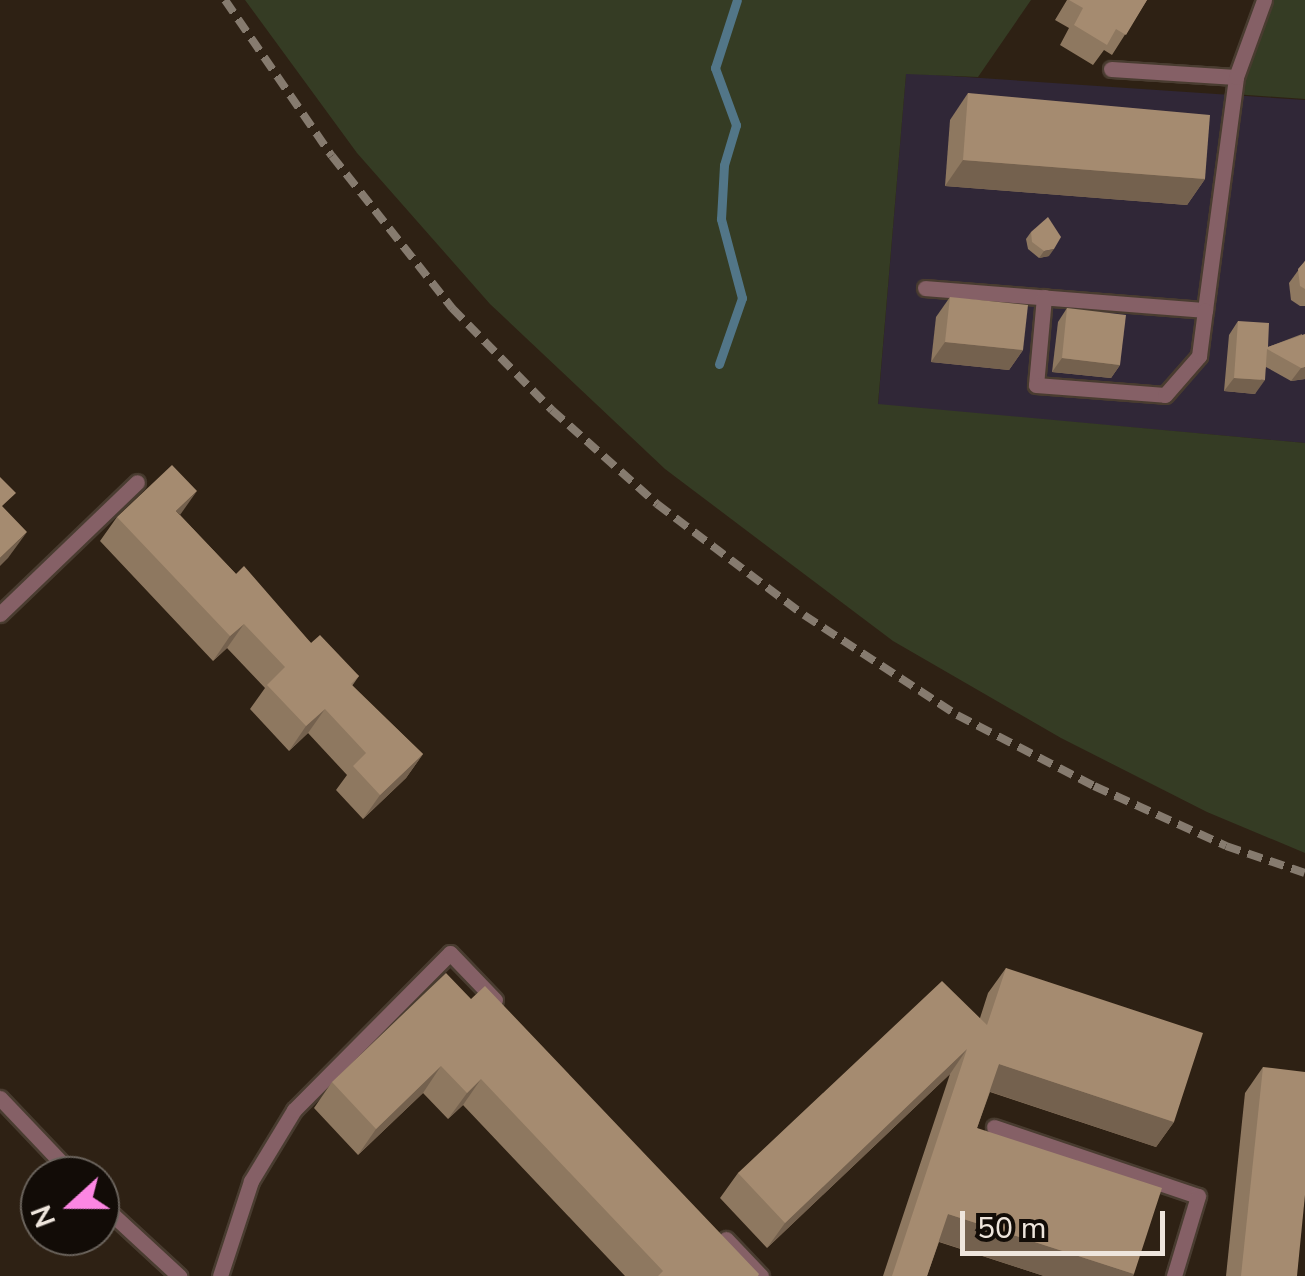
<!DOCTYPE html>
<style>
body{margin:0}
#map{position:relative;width:1305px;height:1276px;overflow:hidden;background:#2e2114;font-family:"Nunito Sans",sans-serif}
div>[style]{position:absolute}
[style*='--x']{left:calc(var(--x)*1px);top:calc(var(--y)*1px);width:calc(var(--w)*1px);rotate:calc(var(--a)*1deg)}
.industrial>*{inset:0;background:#302737}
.green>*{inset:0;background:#353c24}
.stream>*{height:9px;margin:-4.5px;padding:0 4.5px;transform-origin:4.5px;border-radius:4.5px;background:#527688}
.roads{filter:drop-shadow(2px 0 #493c30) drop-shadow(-2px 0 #493c30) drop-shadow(0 2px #493c30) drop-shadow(0 -2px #493c30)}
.service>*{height:15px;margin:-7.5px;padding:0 7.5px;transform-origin:7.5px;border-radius:7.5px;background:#856066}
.rail>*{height:8px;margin-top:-4px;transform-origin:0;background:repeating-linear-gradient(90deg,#867b6f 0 15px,transparent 0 23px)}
.wall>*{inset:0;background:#8e7860}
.shaded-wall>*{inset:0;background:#74614e}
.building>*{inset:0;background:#a58b70}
span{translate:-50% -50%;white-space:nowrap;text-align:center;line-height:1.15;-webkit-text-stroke:10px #120c07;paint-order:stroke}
.north{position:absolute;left:20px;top:1156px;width:100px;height:100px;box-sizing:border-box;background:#120c07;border:2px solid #6a635c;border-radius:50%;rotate:249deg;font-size:28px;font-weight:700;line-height:40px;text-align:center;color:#eee5dc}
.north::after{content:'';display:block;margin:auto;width:35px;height:45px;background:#fc86e3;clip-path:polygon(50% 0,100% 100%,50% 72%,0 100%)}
.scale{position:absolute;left:960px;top:1211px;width:205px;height:45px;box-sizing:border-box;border:5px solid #eee5dc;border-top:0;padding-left:12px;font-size:30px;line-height:35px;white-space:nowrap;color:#eee5dc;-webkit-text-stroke:8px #120c07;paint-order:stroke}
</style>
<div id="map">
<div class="industrial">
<div style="clip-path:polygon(906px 73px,1305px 100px,1305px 443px,878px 405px)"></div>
</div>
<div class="green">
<div style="clip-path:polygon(245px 0,1031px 0,978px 77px,906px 74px,878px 404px,1305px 443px,1305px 853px,1207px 812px,1061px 738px,893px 641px,665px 469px,490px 304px,357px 153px)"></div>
<div style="clip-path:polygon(1264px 0,1305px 0,1305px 99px,1233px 94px)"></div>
</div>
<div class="stream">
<div style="--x:719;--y:364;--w:70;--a:-70.8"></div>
<div style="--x:742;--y:298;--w:82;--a:-104.9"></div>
<div style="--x:721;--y:219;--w:54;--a:-86.8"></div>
<div style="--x:724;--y:165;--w:42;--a:-73.3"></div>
<div style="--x:736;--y:125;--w:61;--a:-110.2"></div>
<div style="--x:715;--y:68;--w:71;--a:-72.1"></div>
</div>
<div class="roads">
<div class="service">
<div style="--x:1111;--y:69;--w:125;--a:3.7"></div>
<div style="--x:925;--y:288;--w:281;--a:4.5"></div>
<div style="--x:1205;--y:310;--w:235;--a:-82.4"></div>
<div style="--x:1236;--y:77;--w:82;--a:-70"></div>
<div style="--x:1044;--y:297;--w:88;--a:95.2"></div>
<div style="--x:1036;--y:385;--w:129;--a:4.4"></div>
<div style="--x:1165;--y:395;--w:52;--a:-48.9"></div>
<div style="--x:1199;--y:356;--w:46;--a:-82.6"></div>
<div style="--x:0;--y:614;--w:190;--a:-43.9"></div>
<div style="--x:0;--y:1098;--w:108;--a:46.5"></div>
<div style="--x:994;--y:1127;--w:215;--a:18.7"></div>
<div style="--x:1198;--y:1196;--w:84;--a:106.7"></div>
<div style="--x:100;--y:1203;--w:108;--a:42.7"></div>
<div style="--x:726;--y:1239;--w:51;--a:46.6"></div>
<div style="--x:220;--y:1276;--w:100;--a:-71.9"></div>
<div style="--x:251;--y:1181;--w:83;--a:-58.8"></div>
<div style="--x:294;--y:1110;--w:221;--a:-45.2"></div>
<div style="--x:450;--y:953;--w:65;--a:46.2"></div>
</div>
</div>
<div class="rail">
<div style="--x:225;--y:0;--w:189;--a:55.6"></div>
<div style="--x:332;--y:156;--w:194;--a:51.7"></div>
<div style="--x:452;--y:308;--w:143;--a:45.6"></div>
<div style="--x:552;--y:410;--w:141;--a:41.8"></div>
<div style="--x:657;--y:504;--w:184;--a:37.1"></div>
<div style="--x:804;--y:615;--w:183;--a:33.2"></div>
<div style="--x:957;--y:715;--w:154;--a:27.4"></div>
<div style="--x:1094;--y:786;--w:145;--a:24.4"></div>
<div style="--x:1226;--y:846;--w:83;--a:18.9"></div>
</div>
<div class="wall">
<div style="clip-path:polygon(1067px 0,1147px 0,1112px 55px,1104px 50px,1093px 65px,1060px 45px,1069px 28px,1055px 20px)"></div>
<div style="clip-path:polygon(968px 93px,1205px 179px,1187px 205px,945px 186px,950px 120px)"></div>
<div style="clip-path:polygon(1031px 232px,1049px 256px,1039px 258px,1028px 249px,1026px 239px)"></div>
<div style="clip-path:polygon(1305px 261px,1305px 306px,1300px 306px,1291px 300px,1289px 283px)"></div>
<div style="clip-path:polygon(950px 297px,1023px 350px,1009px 370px,931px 362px,936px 317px)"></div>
<div style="clip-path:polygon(1067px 308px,1120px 365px,1111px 378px,1052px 372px,1058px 322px)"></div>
<div style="clip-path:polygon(1238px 321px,1268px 347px,1302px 334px,1305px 379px,1291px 381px,1266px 367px,1255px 394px,1224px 391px,1229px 335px)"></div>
<div style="clip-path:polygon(180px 515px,236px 574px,311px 643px,359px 676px,352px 686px,423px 754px,406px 778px,363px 819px,336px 790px,347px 775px,308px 733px,289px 751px,250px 709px,265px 688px,227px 648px,213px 661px,100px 541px,117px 517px)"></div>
<div style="clip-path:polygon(1006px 968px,1174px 1122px,1156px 1147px,990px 1092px,977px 1128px,1134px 1274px,1133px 1276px,1044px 1276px,939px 1242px,927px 1276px,883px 1276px,950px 1074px,767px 1248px,720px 1198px,738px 1173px,980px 1018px,988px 993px)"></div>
<div style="clip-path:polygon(471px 999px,758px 1276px,625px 1276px,463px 1105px,448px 1119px,423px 1093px,358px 1155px,314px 1108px,332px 1082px)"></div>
<div style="clip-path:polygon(1263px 1067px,1297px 1276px,1226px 1276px,1245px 1093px)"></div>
</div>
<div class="shaded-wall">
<div style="clip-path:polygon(963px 160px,1205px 179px,1187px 205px,945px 186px)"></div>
<div style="clip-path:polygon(1054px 249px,1049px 256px,1039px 258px,1044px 251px)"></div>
<div style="clip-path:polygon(945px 342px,1023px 350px,1009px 370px,931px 362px)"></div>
<div style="clip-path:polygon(1062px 358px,1120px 365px,1111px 378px,1052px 372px)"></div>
<div style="clip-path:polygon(1305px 367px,1305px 379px,1291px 381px,1301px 368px)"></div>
<div style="clip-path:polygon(1234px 378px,1265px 380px,1255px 394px,1224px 391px)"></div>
<div style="clip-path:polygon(197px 491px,180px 515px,176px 511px)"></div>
<div style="clip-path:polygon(27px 532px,8px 558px,0 566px,0 558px)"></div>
<div style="clip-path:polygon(244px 624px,227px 648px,213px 661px,230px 636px)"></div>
<div style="clip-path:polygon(325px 709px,308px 733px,289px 751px,306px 726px)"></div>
<div style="clip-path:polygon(423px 754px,406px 778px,363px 819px,380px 795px)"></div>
<div style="clip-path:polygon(967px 1049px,950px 1074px,767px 1248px,785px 1223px)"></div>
<div style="clip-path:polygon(999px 1064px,1174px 1122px,1156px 1147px,982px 1089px)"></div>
<div style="clip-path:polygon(441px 1066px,423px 1093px,358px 1155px,376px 1129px)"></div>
<div style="clip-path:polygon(481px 1079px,463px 1105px,448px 1119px,467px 1093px)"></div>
<div style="clip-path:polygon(948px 1214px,1134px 1274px,1133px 1276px,1044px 1276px,931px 1239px)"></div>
</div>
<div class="building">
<div style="clip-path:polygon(1069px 0,1147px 0,1126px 35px,1116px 29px,1107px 45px,1074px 25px,1083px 8px)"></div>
<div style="clip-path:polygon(968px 93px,1210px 115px,1205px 179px,963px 160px)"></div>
<div style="clip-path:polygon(1048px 217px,1061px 237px,1054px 249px,1044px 251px,1032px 242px,1031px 232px)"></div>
<div style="clip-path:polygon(1305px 261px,1305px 289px,1300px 286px,1298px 269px)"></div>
<div style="clip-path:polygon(950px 297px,1028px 305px,1023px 350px,945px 342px)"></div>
<div style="clip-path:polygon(1067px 308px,1126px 315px,1120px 365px,1062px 358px)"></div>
<div style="clip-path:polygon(1238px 321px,1269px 323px,1268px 347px,1305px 334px,1305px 367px,1301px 368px,1267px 349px,1265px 380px,1234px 378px)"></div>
<div style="clip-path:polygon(172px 465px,197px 491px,176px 511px,236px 574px,244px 566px,311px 643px,320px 635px,359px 676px,351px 684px,423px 754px,380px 795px,353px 766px,366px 753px,325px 709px,306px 726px,267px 685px,285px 667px,244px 624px,230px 636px,117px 517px)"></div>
<div style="clip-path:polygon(0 477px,16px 493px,2px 506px,27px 532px,0 558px)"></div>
<div style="clip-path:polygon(1006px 968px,1203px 1033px,1174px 1122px,999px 1064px,977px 1128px,1162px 1188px,1134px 1274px,948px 1214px,927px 1276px,892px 1276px,967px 1049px,785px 1223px,738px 1173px,942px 981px,987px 1025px)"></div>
<div style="clip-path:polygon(446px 973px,471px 999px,485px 986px,759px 1274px,758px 1276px,658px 1276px,663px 1271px,481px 1079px,467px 1093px,441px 1066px,376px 1129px,332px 1082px)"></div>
<div style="clip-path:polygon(1263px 1067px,1305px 1072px,1305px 1195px,1297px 1276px,1241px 1276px)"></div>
</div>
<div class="north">N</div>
<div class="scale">50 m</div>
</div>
